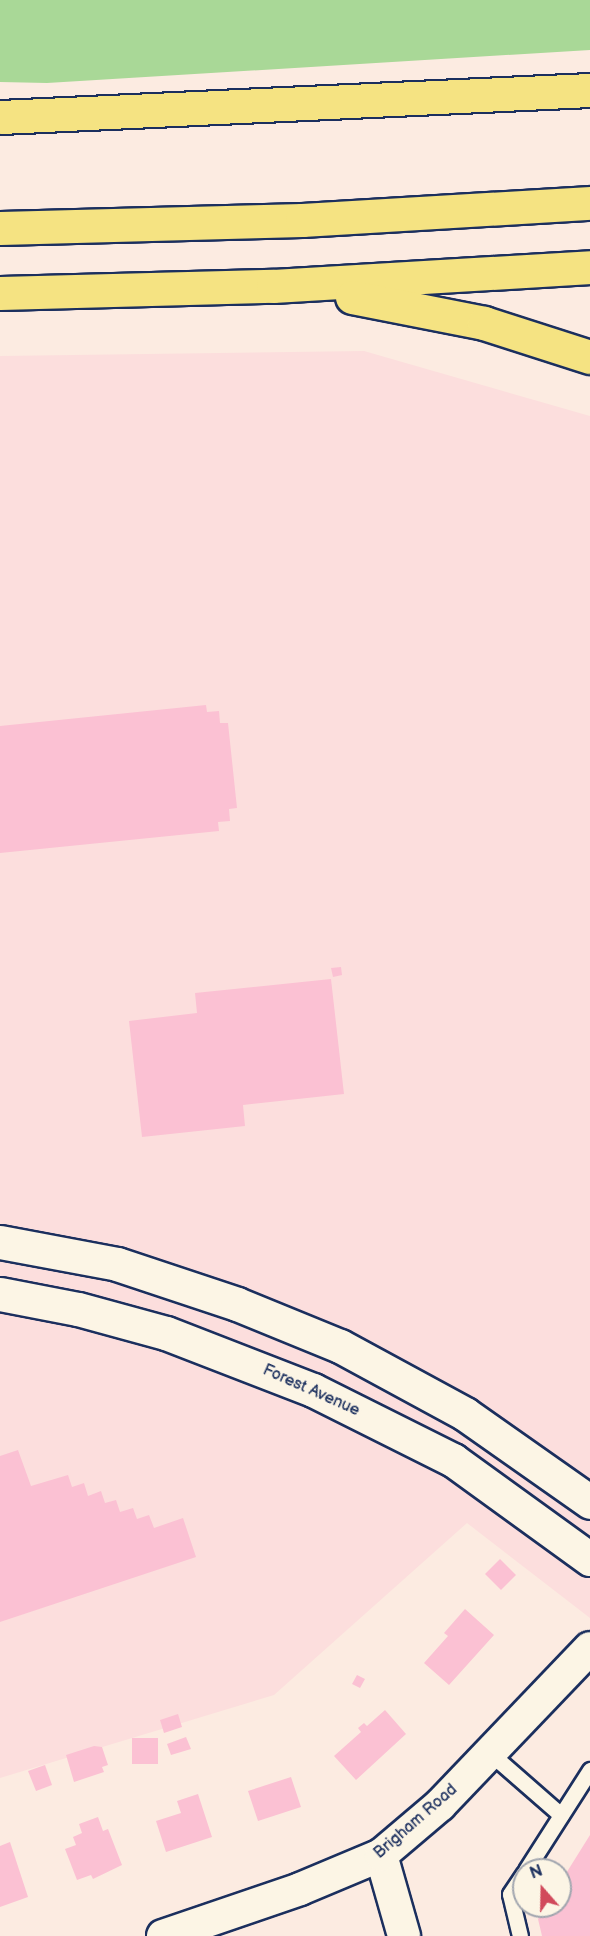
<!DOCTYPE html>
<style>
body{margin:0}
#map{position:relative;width:590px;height:1936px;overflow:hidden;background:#fcebe1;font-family:"Balsamiq Sans",sans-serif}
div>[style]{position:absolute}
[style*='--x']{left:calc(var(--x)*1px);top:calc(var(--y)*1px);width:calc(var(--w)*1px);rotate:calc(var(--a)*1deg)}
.built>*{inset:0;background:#fcdedd}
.green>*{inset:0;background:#a9d897}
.building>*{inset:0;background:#fbc1d3}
.roads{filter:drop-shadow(2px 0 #1b2f5e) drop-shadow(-2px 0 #1b2f5e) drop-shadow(0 2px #1b2f5e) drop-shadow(0 -2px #1b2f5e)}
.service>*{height:15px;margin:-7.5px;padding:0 7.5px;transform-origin:7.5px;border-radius:7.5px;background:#fcf5e5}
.minor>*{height:32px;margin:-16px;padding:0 16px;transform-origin:16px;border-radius:16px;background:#fcf5e5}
.secondary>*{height:33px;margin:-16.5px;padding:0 16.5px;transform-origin:16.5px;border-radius:16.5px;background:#fcf5e5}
.motorway>*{height:33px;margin:-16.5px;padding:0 16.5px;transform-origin:16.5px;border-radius:16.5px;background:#f5e382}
span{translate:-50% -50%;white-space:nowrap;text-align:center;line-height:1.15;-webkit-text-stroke:4.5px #fcf5e5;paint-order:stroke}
.street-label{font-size:16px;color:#1b2f5e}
.north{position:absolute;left:512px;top:1858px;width:60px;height:60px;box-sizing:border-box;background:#fcf5e5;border:2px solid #a2a6af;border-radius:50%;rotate:340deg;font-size:16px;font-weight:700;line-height:24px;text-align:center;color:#1b2f5e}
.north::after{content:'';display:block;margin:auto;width:21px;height:27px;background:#d1495b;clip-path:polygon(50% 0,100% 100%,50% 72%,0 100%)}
</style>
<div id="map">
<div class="built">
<div style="clip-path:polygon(364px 351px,590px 416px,590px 1618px,467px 1523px,274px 1695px,0 1778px,0 356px)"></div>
</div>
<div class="green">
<div style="clip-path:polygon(0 0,590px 0,590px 50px,47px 83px,0 82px)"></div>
</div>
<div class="building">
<div style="clip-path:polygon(206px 705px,207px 712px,219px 711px,220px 723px,228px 723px,237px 808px,229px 809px,230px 821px,218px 822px,219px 831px,0 853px,0 726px)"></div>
<div style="clip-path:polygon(341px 967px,342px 975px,333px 977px,331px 968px)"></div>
<div style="clip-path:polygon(331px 979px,344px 1094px,243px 1105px,245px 1126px,142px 1137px,129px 1021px,197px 1013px,195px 993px)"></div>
<div style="clip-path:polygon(18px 1450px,31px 1486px,68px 1475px,72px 1487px,84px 1483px,88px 1496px,101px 1491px,105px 1503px,116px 1500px,120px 1512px,133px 1508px,137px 1519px,149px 1515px,154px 1528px,183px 1518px,196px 1557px,0 1622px,0 1456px)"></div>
<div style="clip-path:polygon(500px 1559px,516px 1575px,501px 1590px,485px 1574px)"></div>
<div style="clip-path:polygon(465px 1609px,494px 1635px,449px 1685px,424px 1663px,448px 1636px,444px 1633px)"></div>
<div style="clip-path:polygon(357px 1675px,365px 1679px,360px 1688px,352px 1684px)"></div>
<div style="clip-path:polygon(385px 1710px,406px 1734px,356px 1780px,334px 1756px,361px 1732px,358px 1728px,364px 1723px,367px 1726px)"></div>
<div style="clip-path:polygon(178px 1714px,182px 1727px,164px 1733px,160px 1720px)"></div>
<div style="clip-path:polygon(186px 1737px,191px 1749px,171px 1755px,167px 1744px)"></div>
<div style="clip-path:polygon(132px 1738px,158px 1738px,158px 1764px,132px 1764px)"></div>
<div style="clip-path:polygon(94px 1746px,102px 1747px,108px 1765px,102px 1767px,104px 1772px,74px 1782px,66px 1755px)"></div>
<div style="clip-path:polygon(45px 1765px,52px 1785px,36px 1791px,28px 1771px)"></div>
<div style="clip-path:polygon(291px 1777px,301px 1807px,258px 1821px,248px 1791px)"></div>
<div style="clip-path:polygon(198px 1794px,212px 1837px,166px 1852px,156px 1821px,181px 1813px,177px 1801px)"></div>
<div style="clip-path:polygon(98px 1817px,103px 1831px,108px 1829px,122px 1865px,93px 1879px,91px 1875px,77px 1880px,65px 1849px,76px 1845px,73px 1837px,82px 1833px,79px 1824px)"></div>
<div style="clip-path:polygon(590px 1835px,590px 1936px,542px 1936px,538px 1919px,546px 1906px,560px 1906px,560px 1883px)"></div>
<div style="clip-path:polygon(10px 1842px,28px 1897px,0 1907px,0 1846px)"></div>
</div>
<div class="roads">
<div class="service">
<div style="--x:490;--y:1753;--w:94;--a:41.1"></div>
<div style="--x:526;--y:1870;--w:119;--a:-57.4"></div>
<div style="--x:520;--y:1936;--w:43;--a:-103.4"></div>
<div style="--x:510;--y:1894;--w:25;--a:-56"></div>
</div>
<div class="minor">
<div style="--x:381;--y:1855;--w:84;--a:74.1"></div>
<div style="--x:163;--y:1936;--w:145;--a:-18.9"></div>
<div style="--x:300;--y:1889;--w:88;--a:-22.8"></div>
<div style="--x:381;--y:1855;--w:77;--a:-40.3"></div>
<div style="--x:440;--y:1805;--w:217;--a:-46.3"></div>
</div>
<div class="secondary">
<div style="--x:0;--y:1242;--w:119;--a:10.6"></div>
<div style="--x:117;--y:1264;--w:126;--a:18.4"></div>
<div style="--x:237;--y:1304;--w:111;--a:22.2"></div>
<div style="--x:340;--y:1346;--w:142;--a:28.5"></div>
<div style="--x:465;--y:1414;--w:153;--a:35.1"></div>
<div style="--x:0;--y:1294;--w:79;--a:10.9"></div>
<div style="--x:78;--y:1309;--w:91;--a:15.3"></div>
<div style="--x:166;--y:1333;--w:158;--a:21.2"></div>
<div style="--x:313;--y:1390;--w:157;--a:26.6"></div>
<div style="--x:453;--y:1460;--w:169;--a:35.9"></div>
</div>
<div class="motorway">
<div style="--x:0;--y:117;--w:591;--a:-2.62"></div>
<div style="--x:0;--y:228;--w:302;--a:-1.5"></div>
<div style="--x:302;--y:220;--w:289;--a:-3.4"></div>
<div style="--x:0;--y:293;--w:273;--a:-1.5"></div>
<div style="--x:273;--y:286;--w:318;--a:-3.4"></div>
<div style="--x:352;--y:297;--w:135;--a:11.1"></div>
<div style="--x:484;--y:323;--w:111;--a:17.8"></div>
</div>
</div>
<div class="street-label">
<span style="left:311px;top:1391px;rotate:24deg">Forest Avenue</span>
<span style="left:416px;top:1822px;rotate:-41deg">Brigham Road</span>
</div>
<div class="north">N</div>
</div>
